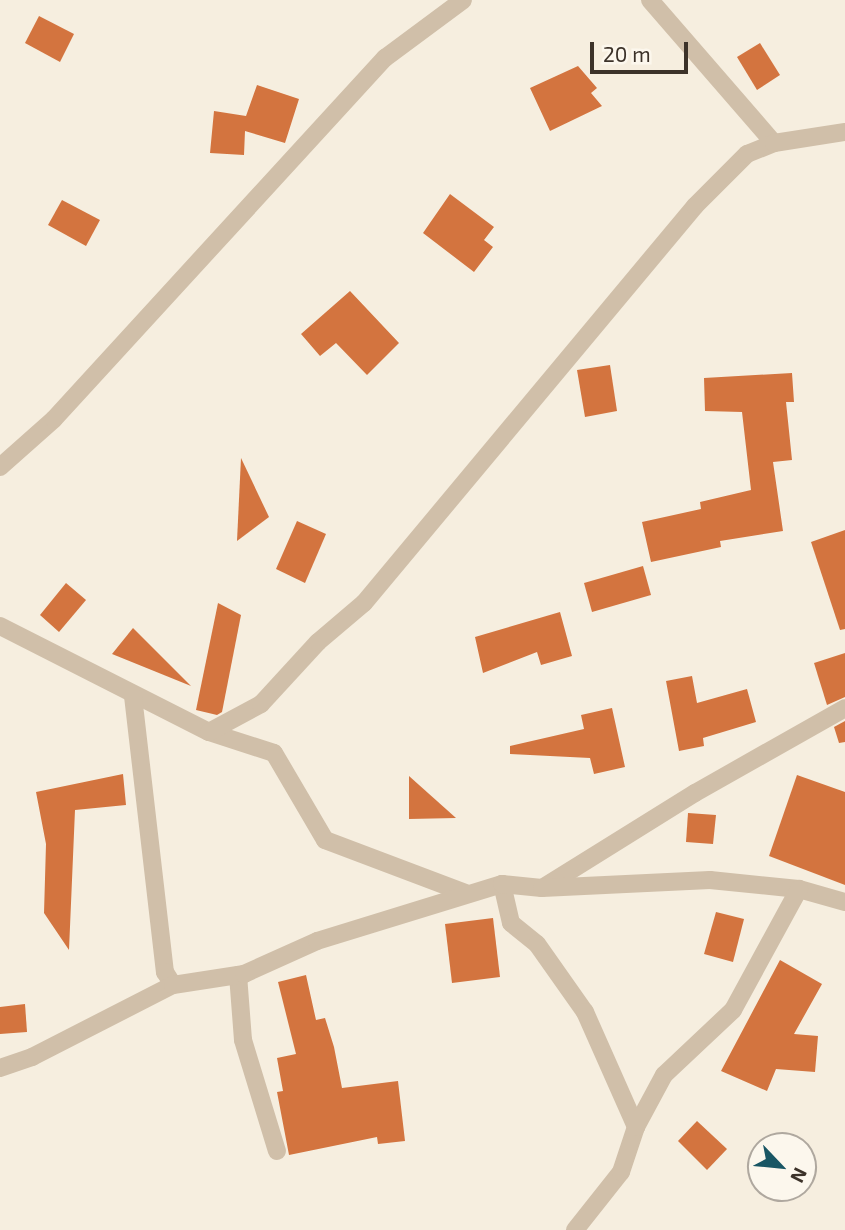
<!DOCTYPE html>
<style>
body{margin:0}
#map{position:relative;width:845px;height:1230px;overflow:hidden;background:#f6eedf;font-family:"Exo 2",sans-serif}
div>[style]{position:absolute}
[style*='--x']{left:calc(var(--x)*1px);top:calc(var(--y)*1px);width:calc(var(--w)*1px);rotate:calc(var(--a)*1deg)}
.building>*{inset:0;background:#d3743f}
.minor>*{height:18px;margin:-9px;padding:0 9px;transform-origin:9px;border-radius:9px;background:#d0bfa9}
span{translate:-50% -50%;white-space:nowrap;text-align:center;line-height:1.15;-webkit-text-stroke:7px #fcf7ed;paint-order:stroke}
.north{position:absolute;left:747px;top:1132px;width:70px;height:70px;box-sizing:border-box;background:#fcf7ed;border:2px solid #afa89f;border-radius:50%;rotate:116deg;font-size:19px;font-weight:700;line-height:28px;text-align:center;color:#3c3229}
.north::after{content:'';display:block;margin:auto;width:24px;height:32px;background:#195664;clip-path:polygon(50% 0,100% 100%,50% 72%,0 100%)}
.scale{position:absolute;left:590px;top:42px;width:98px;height:32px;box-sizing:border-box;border:4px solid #3c3229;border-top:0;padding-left:9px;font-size:21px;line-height:24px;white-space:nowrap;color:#3c3229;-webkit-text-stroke:5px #fcf7ed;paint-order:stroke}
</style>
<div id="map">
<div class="building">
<div style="clip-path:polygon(39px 16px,74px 34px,60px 62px,25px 43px)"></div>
<div style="clip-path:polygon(760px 43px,780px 75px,757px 90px,737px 57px)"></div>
<div style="clip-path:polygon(578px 66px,597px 88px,591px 93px,602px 106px,550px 131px,530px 88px)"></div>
<div style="clip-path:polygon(257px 85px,299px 99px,285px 143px,245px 131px,244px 155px,210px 153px,214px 111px,246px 116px)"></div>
<div style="clip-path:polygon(450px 194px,494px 227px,484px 240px,493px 247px,474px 272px,423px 233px)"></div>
<div style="clip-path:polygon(62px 200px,100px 220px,86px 246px,48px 225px)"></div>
<div style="clip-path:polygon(350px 291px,399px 343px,367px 375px,336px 343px,320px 356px,301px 334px)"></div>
<div style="clip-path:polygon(610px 365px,617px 411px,585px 417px,577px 370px)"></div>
<div style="clip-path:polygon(792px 373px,794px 402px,786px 402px,792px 460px,773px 462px,783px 531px,720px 541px,721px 547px,651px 562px,642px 522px,701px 509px,700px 502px,751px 490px,742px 412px,705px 411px,704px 378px)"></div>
<div style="clip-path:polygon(241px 458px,269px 517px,237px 541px)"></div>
<div style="clip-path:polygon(297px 521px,326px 534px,305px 583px,276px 569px)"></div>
<div style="clip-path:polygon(845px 530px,845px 629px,840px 630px,811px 542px)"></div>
<div style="clip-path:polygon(643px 566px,651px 595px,592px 612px,584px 583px)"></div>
<div style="clip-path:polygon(66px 583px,86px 600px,59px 632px,40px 615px)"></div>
<div style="clip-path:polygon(218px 603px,241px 615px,222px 712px,217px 715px,196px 710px)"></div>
<div style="clip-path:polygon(560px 612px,572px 656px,541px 665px,537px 652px,483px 673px,475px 637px)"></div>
<div style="clip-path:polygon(133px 628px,191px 686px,112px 654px)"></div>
<div style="clip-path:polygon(845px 653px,845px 697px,827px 705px,814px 663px)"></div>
<div style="clip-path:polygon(692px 676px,697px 703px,747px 689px,756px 722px,703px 738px,704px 746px,679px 751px,666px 681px)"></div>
<div style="clip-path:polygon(612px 708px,625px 767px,594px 774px,590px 758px,510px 754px,510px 746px,584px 729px,581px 715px)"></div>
<div style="clip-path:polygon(845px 721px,845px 742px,839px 743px,834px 727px)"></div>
<div style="clip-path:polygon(123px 774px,126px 805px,75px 810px,69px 950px,44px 913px,46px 844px,36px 792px)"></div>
<div style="clip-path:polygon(797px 775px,845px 792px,845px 885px,769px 856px)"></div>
<div style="clip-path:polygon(409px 776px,456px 818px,409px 819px)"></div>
<div style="clip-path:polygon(688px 813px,716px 815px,713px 844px,686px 842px)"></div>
<div style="clip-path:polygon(716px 912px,744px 919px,733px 962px,704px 954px)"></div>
<div style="clip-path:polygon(493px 918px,500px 977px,452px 983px,445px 924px)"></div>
<div style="clip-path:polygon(780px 960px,822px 984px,794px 1034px,818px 1036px,815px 1072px,776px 1069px,767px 1091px,721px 1071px)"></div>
<div style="clip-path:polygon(306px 975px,316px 1020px,325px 1018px,334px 1047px,342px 1088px,398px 1081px,405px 1141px,378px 1144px,377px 1137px,289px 1155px,277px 1092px,283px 1091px,277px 1058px,296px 1054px,278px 982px)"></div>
<div style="clip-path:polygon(25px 1004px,27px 1032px,0 1034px,0 1007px)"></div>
<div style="clip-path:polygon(697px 1121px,727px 1149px,707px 1170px,678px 1141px)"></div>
</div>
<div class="minor">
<div style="--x:650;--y:0;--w:189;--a:49.1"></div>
<div style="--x:0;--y:467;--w:72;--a:-41.6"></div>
<div style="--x:54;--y:419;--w:490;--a:-47.5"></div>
<div style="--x:385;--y:58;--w:97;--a:-36.6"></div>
<div style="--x:0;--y:626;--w:234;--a:26.9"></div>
<div style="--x:209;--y:732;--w:68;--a:17.9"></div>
<div style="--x:274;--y:753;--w:101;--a:59.6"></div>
<div style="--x:325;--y:840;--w:150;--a:20.7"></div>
<div style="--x:133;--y:696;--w:278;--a:83.4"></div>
<div style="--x:165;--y:972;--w:15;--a:58"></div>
<div style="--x:209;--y:732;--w:59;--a:-28.3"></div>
<div style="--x:261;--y:704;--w:84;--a:-47.4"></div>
<div style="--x:318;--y:642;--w:60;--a:-40.3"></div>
<div style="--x:364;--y:603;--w:517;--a:-50.18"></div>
<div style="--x:695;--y:206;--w:74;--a:-45"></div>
<div style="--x:747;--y:154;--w:29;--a:-22"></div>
<div style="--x:774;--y:143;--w:72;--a:-8.8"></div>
<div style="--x:502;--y:884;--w:40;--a:77"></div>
<div style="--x:511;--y:923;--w:33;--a:39"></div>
<div style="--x:537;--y:944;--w:83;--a:54.8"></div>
<div style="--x:585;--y:1012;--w:126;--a:66.1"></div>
<div style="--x:544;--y:887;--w:178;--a:-31.9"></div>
<div style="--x:695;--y:793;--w:172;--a:-29.5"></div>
<div style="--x:238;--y:975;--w:65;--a:85.6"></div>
<div style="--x:243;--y:1040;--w:116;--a:73"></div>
<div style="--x:0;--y:1068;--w:34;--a:-19"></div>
<div style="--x:32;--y:1057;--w:158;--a:-27.1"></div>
<div style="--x:173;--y:985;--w:72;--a:-8.8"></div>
<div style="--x:244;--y:974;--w:80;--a:-24.3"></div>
<div style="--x:317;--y:941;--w:194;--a:-17.1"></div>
<div style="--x:502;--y:884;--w:40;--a:5.7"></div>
<div style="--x:542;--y:888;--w:168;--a:-2.7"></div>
<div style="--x:710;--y:880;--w:89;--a:5.8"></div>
<div style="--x:799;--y:889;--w:48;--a:15.8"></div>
<div style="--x:575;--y:1230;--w:74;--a:-51.6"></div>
<div style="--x:621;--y:1172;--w:47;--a:-71.6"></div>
<div style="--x:636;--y:1127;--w:59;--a:-61.7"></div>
<div style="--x:664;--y:1075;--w:95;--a:-43.3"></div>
<div style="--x:733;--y:1010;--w:138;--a:-61.4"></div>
</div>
<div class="north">N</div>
<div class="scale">20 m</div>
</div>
